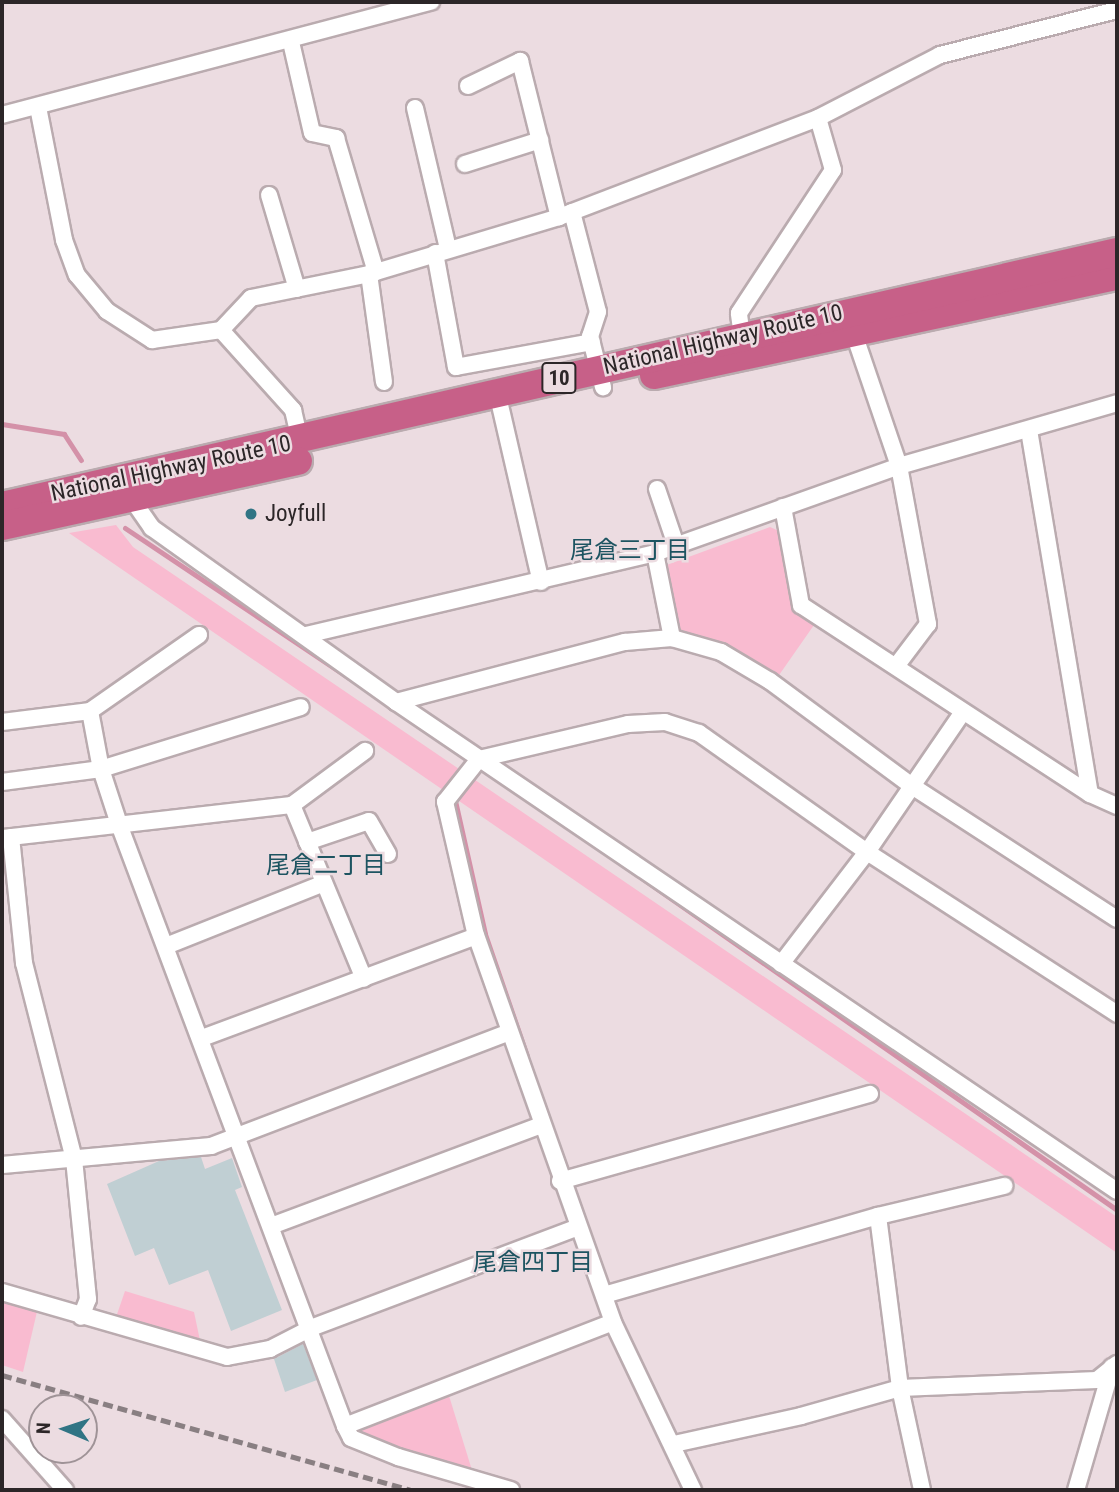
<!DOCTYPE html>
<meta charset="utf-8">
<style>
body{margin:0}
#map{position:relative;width:1119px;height:1492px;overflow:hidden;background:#ecdce1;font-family:"Roboto Condensed","Noto Sans JP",sans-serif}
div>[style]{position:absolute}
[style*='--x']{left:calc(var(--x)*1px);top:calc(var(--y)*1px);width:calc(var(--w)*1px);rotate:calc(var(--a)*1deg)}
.green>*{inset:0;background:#f9bbd0}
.stream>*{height:5px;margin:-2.5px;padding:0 2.5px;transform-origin:2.5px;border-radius:2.5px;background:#d491a8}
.building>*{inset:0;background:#c0cfd3}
.roads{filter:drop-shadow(2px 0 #baabaf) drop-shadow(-2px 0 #baabaf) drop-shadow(0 2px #baabaf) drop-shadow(0 -2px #baabaf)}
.street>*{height:16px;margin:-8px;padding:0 8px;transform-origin:8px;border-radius:8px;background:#fff}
.highway>*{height:28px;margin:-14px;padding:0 14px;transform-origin:14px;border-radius:14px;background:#c76088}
.rail>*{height:5px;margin-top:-2.5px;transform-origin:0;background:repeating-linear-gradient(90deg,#897f82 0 10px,transparent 0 15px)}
.dots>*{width:19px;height:19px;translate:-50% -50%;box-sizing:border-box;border:4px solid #ecdce1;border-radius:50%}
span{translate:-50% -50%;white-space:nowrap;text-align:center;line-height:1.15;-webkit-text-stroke:5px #ecdce1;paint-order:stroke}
.shield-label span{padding:2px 5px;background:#ecdce1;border:2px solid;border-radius:5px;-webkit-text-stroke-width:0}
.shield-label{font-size:21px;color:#2c2628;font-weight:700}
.street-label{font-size:23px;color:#2c2628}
.poi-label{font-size:23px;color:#2c2628}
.left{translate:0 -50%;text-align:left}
.neighbourhood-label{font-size:24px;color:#1d5461}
.frame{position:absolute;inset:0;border:4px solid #2c2628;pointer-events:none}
.north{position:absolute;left:28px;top:1394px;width:70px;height:70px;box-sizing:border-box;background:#ecdce1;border:2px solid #9f9397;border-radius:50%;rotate:272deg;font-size:19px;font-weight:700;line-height:28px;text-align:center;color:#2c2628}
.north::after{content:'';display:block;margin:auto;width:24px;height:32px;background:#307484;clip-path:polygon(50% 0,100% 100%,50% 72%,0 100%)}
</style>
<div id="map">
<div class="green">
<div style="clip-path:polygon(116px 525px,133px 547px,1117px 1217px,1117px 1253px,69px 533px)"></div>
<div style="clip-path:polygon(770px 527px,779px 531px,792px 610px,814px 625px,777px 678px,729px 648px,675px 630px,664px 566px)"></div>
<div style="clip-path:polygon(125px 1291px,194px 1312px,202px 1350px,113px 1326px)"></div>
<div style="clip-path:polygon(2px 1292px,39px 1303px,23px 1372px,2px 1365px)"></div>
<div style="clip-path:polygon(446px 1386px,475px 1480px,398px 1457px,345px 1426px)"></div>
</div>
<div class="stream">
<div style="--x:2;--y:424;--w:63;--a:9.2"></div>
<div style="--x:64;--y:434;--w:31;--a:57"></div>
<div style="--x:125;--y:528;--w:273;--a:33.8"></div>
<div style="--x:454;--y:796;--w:141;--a:77.3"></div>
<div style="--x:485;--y:934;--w:129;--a:71"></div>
<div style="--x:620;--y:863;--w:606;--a:34.92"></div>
</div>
<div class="building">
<div style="clip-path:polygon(201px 1157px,205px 1169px,232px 1158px,242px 1187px,235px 1190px,282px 1310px,231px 1331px,208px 1270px,169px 1285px,154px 1248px,135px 1256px,107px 1184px,159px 1161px)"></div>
<div style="clip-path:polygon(303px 1344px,317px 1380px,285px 1392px,274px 1359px)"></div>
</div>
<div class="roads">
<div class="street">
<div style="--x:291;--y:42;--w:93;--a:77"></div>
<div style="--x:312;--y:133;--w:25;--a:12"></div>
<div style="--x:336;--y:138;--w:140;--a:73.4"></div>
<div style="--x:468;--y:86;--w:58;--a:-25.7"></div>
<div style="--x:520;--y:61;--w:161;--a:76"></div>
<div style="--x:38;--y:107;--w:136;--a:78.9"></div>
<div style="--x:64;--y:240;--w:37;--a:70"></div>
<div style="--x:77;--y:275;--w:47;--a:50.2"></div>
<div style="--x:107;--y:311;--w:54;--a:32.8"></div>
<div style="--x:152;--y:340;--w:70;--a:-8.2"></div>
<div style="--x:221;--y:330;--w:44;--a:-46.8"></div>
<div style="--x:251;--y:298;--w:120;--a:-11.5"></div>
<div style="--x:369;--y:274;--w:198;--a:-16.7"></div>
<div style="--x:559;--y:217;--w:277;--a:-20.9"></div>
<div style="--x:818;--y:118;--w:137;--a:-27.3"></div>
<div style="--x:940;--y:55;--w:183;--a:-14.3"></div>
<div style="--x:415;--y:108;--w:145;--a:76.8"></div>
<div style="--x:2;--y:115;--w:444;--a:-14.8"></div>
<div style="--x:465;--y:164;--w:79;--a:-17.7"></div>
<div style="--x:269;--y:195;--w:98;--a:73.4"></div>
<div style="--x:572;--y:212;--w:103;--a:75.4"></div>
<div style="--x:598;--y:312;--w:25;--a:108"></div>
<div style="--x:590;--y:336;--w:53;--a:75.7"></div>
<div style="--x:435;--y:253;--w:116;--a:79.6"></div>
<div style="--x:456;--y:367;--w:138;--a:-10.4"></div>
<div style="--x:369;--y:274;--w:109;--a:82.1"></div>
<div style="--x:852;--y:328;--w:146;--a:71.2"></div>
<div style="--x:899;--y:466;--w:161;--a:79.6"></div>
<div style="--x:928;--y:624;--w:51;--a:127.1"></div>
<div style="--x:221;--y:330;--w:108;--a:48"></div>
<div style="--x:293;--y:410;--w:32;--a:77"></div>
<div style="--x:743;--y:343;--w:30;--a:-98"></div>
<div style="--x:739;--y:313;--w:171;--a:-56.7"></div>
<div style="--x:833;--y:170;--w:54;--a:-106.1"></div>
<div style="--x:497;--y:392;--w:195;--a:77"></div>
<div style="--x:1029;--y:430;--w:369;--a:80.5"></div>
<div style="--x:657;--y:489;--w:59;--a:71.3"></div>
<div style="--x:129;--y:495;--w:40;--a:55.1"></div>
<div style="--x:152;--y:528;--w:300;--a:35.5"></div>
<div style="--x:396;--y:702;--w:871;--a:34.15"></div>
<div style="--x:783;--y:507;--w:100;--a:79.6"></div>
<div style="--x:801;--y:605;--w:345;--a:33.2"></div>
<div style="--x:1090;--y:794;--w:30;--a:24"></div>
<div style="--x:655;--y:553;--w:87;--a:78.7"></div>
<div style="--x:306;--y:635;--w:359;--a:-13.2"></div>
<div style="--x:655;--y:553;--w:259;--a:-19.6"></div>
<div style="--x:899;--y:466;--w:227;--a:-16.1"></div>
<div style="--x:396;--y:702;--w:237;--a:-14.7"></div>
<div style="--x:625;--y:642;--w:47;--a:-4.9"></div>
<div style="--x:672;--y:638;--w:51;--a:15.9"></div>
<div style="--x:721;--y:652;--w:57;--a:30.6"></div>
<div style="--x:770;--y:681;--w:177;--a:36.5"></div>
<div style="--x:912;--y:786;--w:244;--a:33"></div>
<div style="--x:90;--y:711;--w:59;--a:79.3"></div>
<div style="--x:101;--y:769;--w:61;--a:71.9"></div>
<div style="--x:120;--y:827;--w:640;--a:69.41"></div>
<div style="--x:345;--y:1426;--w:287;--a:-21.2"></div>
<div style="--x:2;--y:722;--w:89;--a:-7.1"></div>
<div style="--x:90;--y:711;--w:133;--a:-34.9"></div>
<div style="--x:2;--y:782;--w:100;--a:-7.5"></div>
<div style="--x:101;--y:769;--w:209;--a:-17.2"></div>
<div style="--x:292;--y:805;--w:188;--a:67.5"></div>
<div style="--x:11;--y:837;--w:127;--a:84.1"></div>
<div style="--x:24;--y:963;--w:202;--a:75.7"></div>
<div style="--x:74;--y:1159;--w:141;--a:84.3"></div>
<div style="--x:88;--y:1299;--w:19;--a:111"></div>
<div style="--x:2;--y:838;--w:292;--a:-6.5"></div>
<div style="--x:292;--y:805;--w:91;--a:-36.5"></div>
<div style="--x:307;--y:842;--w:65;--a:-18.7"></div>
<div style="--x:369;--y:821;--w:38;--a:60"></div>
<div style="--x:166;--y:946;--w:170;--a:-21.7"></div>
<div style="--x:781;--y:964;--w:141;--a:-52.5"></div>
<div style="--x:867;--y:852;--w:170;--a:-55.6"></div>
<div style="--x:202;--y:1038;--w:292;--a:-20.4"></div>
<div style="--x:2;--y:1165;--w:210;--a:-5.2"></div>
<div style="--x:211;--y:1146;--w:319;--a:-20.9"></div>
<div style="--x:560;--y:1181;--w:322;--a:-15.7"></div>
<div style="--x:878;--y:1216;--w:173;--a:82.7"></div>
<div style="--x:900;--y:1388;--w:104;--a:77.8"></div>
<div style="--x:271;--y:1226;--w:288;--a:-20.5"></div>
<div style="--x:2;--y:1292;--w:234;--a:16.1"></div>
<div style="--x:227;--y:1357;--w:44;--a:-10.5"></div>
<div style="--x:270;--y:1349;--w:46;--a:-27.1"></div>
<div style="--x:311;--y:1328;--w:285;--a:-20.7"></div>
<div style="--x:604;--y:1295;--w:285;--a:-16.1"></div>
<div style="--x:878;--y:1216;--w:130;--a:-13.4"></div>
<div style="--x:2;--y:1419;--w:95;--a:48.4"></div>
<div style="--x:345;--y:1426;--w:13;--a:63"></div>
<div style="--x:351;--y:1438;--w:51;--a:22"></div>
<div style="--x:398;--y:1457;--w:118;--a:16.3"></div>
<div style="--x:674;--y:1444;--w:130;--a:-12.4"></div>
<div style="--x:801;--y:1416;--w:103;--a:-15.8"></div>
<div style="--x:900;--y:1388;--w:197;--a:-2.3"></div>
<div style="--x:1097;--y:1380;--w:26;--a:-39"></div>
<div style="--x:693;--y:1490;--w:186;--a:-115.5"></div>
<div style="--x:613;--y:1322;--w:410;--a:-109.5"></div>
<div style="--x:476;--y:936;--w:138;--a:-103"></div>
<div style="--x:445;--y:802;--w:55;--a:-51.7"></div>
<div style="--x:479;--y:759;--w:153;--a:-13.2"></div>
<div style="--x:628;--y:724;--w:37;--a:-3"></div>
<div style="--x:665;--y:722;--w:36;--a:18"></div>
<div style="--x:699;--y:733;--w:206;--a:35.3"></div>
<div style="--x:867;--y:852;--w:298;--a:32.9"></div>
<div style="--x:1076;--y:1490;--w:128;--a:-73.7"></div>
</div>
<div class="highway">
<div style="--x:654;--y:375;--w:473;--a:-12.1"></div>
<div style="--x:2;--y:506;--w:1144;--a:-12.83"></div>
<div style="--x:2;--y:526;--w:303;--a:-12.4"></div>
</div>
</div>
<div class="rail">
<div style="--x:2;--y:1375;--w:424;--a:15.7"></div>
</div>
<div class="dots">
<div style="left:251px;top:514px;background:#307484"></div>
</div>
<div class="shield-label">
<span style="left:559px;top:378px">10</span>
</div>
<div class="street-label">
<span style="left:723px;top:340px;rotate:-13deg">National Highway Route 10</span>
<span style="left:171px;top:469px;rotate:-12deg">National Highway Route 10</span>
</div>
<div class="poi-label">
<span class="left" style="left:265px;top:514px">Joyfull</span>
</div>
<div class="neighbourhood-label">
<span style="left:630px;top:551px">尾倉三丁目</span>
<span style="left:326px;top:866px">尾倉二丁目</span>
<span style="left:533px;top:1263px">尾倉四丁目</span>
</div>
<div class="frame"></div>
<div class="north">N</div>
</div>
